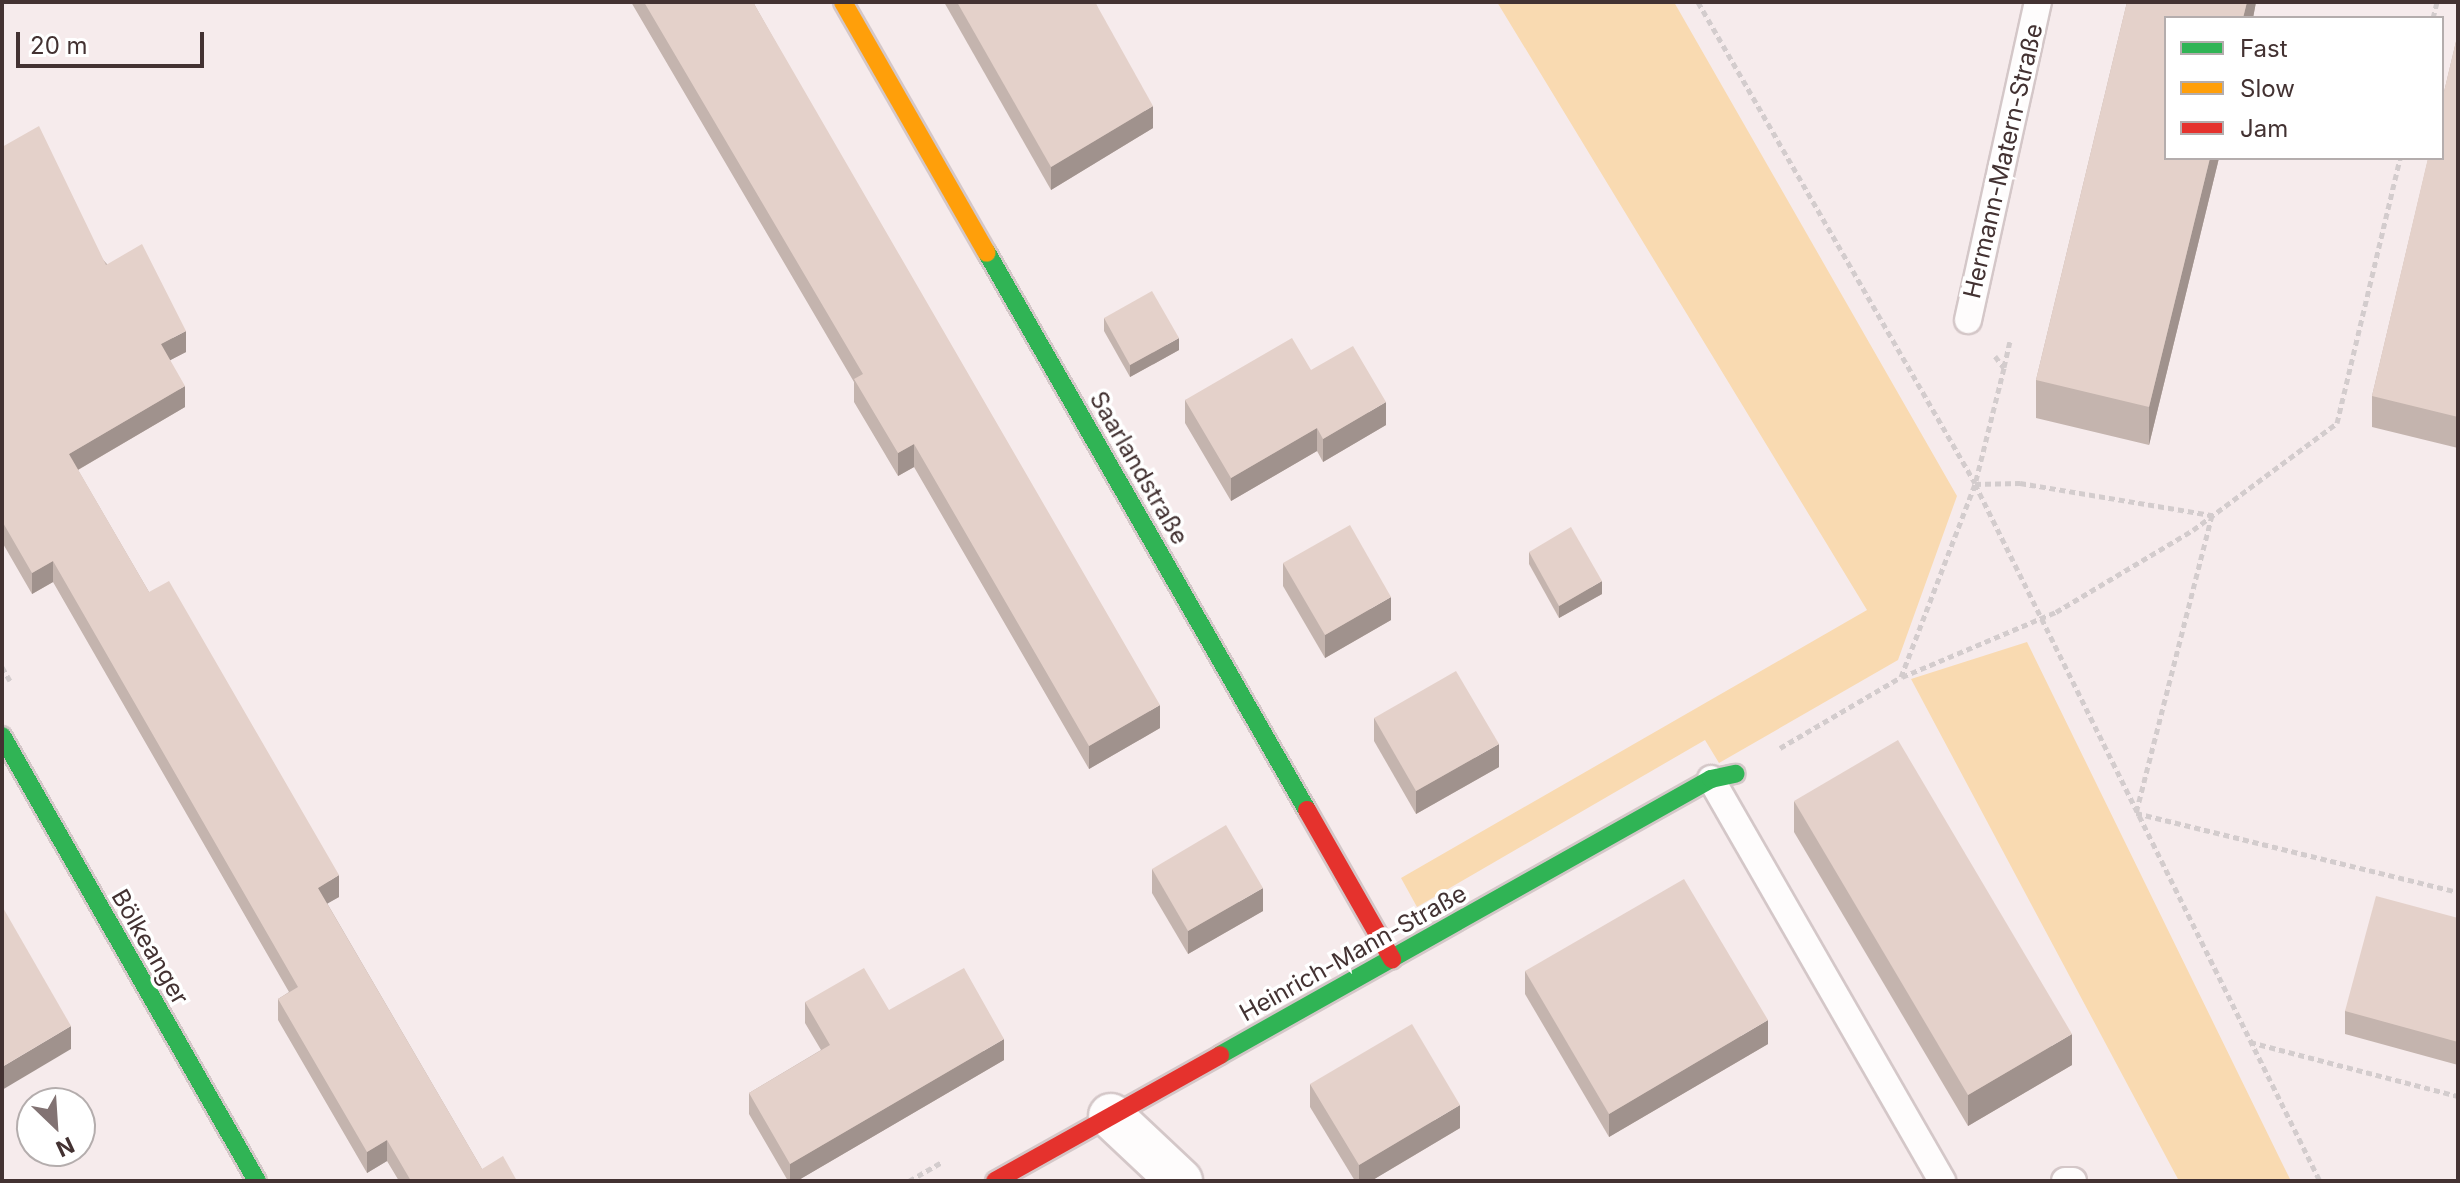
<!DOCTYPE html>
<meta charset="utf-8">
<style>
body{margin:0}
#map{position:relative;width:2460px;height:1183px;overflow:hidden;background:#f6ebec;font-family:Inter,sans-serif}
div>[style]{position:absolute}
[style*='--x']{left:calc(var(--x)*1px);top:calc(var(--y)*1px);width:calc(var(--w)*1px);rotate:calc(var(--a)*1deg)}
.green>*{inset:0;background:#f9dab1}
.path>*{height:5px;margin-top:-2.5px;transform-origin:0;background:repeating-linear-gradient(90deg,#d3cccd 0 6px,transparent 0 10px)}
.roads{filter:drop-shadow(2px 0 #d4c7c8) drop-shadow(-2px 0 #d4c7c8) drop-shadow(0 2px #d4c7c8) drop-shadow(0 -2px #d4c7c8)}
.lane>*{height:26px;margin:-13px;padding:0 13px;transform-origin:13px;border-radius:13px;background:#fefcfc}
.street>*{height:44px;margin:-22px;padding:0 22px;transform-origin:22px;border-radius:22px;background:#fefcfc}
.fast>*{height:18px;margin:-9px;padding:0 9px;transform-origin:9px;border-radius:9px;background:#30b455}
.slow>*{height:18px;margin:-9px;padding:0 9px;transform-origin:9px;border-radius:9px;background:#ff9f0a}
.jam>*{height:18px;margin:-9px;padding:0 9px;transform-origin:9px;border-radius:9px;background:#e5322d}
.wall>*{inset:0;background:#c4b4ae}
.shaded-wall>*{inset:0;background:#a0928d}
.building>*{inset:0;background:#e4d1ca}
span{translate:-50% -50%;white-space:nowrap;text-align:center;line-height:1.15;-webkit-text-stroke:7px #fff;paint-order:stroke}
.street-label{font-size:24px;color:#433232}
.frame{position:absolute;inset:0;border:4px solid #433232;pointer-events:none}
.legend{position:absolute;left:2164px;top:16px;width:280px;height:144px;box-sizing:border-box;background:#fff;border:2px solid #b4adad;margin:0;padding:10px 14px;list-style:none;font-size:24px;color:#433232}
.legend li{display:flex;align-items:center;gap:16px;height:40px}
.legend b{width:40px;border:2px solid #b4adad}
.north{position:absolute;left:16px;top:1087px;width:80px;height:80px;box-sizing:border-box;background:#fff;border:2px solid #b4adad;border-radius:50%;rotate:155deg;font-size:22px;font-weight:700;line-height:32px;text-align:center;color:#433232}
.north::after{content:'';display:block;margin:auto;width:28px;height:36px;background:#827373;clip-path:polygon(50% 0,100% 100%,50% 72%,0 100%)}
.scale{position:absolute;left:16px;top:32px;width:188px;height:36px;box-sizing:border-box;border:4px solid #433232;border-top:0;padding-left:10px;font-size:24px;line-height:28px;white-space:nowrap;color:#433232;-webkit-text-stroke:6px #fff;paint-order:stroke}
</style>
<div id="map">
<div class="green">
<div style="clip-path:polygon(1497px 2px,1674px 2px,1957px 496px,1898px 660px,1719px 763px,1705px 740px,1417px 907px,1401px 878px,1867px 610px)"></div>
<div style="clip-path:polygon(2027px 642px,2282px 1163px,2291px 1181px,2179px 1181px,1911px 679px)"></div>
</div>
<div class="path">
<div style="--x:1698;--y:2;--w:555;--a:60.06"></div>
<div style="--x:2433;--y:18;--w:16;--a:-76"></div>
<div style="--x:1995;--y:356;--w:15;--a:53"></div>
<div style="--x:2004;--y:368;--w:120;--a:104"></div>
<div style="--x:1975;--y:484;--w:778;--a:63.67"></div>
<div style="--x:2004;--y:367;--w:26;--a:-77"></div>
<div style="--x:1975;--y:484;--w:45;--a:-1.3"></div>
<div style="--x:2020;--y:483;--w:195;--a:9.5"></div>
<div style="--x:2212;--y:515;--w:308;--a:104.3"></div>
<div style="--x:2136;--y:813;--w:332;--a:13.8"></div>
<div style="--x:2;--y:667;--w:16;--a:60"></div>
<div style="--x:1902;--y:677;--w:167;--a:-22.9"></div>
<div style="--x:2056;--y:612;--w:160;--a:-30.9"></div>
<div style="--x:2193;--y:530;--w:179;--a:-36.6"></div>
<div style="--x:2337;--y:423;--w:272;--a:-76.6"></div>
<div style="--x:1780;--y:748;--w:140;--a:-30.4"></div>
<div style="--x:1901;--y:677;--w:207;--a:-69"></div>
<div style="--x:2250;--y:1042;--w:215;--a:14.6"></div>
<div style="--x:909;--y:1181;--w:39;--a:-30"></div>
</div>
<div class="roads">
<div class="lane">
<div style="--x:1968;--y:320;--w:326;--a:-77.6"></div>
<div style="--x:1711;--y:779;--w:464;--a:60.1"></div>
<div style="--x:2065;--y:1181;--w:8;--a:0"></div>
</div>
<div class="street">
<div style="--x:1111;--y:1116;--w:95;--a:43.3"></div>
</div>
<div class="fast">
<div style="--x:987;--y:253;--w:642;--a:60.12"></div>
<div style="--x:2;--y:736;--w:513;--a:60.19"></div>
<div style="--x:1220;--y:1055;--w:563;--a:-29.34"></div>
<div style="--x:1711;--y:779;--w:25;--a:-12"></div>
</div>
<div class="slow">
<div style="--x:843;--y:2;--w:289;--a:60.2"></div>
</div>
<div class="jam">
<div style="--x:1307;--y:810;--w:172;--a:60.3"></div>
<div style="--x:995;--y:1181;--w:258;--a:-29.2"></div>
</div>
</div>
<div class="wall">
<div style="clip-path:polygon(631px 2px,753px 2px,1160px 728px,1089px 769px,914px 467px,898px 476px,854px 402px,854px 382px)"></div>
<div style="clip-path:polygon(944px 2px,1095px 2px,1153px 128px,1051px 190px)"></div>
<div style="clip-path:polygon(2127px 2px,2256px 2px,2253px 18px,2166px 18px,2166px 158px,2219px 158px,2149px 445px,2036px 418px,2036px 380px)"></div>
<div style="clip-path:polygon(2458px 33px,2458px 448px,2372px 427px,2372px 396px)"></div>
<div style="clip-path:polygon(2px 147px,186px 352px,170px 360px,185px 407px,78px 470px,149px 592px,339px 897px,327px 903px,482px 1169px,517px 1181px,399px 1181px,387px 1161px,367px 1173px,278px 1020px,278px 999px,289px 992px,53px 582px,32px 594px,2px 542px)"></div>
<div style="clip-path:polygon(1104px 318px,1179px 350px,1130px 377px,1104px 331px)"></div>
<div style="clip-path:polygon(1311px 370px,1386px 425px,1323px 462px,1317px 451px,1231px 501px,1185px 423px,1185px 400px)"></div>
<div style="clip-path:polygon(1529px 552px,1602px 594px,1559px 618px,1529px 564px)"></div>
<div style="clip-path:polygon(1283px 563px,1391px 620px,1325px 658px,1283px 586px)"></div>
<div style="clip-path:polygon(1374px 718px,1499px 767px,1416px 814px,1374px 741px)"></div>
<div style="clip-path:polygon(1794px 801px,2072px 1065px,1968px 1126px,1794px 832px)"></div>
<div style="clip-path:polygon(1152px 869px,1263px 911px,1188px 954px,1152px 893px)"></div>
<div style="clip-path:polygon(2458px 918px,2458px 1065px,2345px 1034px,2345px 1011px)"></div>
<div style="clip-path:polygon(1525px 971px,1768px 1044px,1609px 1137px,1525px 994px)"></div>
<div style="clip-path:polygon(805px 1002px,889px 1010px,1004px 1060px,797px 1181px,788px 1181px,749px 1114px,749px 1093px,821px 1050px,805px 1023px)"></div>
<div style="clip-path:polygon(1310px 1084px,1460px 1128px,1371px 1181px,1355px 1181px,1310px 1107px)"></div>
</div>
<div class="shaded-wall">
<div style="clip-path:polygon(2247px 2px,2256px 2px,2253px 18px,2243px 18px)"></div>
<div style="clip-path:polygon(1153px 106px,1153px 128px,1051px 190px,1051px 167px)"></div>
<div style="clip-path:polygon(2210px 158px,2219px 158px,2149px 445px,2149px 407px)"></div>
<div style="clip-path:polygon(186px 331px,186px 352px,161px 365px,161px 344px)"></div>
<div style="clip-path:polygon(1179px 338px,1179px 350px,1130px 377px,1130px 365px)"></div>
<div style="clip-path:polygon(185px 386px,185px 407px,69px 475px,69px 454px)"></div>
<div style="clip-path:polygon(1386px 402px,1386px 425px,1323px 462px,1323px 439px)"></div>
<div style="clip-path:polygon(1317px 428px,1317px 451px,1231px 501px,1231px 478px)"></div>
<div style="clip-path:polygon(914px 444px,914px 467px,898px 476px,898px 453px)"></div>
<div style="clip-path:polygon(53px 561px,53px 582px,32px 594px,32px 573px)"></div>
<div style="clip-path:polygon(1602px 581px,1602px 594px,1559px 618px,1559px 606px)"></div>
<div style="clip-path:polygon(1391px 597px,1391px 620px,1325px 658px,1325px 635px)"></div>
<div style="clip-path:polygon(1160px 705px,1160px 728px,1089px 769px,1089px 746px)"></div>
<div style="clip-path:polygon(1499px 744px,1499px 767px,1416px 814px,1416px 791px)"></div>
<div style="clip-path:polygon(339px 875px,339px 897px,318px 909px,318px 888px)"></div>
<div style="clip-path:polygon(1263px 888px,1263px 911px,1188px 954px,1188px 931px)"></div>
<div style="clip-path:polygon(1768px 1020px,1768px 1044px,1609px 1137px,1609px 1114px)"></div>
<div style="clip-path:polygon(71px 1026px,71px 1049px,2px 1090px,2px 1067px)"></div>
<div style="clip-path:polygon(2072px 1034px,2072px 1065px,1968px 1126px,1968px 1095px)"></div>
<div style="clip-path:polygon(1004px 1039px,1004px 1060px,797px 1181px,790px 1181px,790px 1164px)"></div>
<div style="clip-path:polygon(1460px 1105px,1460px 1128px,1371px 1181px,1359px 1181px,1359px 1165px)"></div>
<div style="clip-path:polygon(387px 1140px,387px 1161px,367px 1173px,367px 1152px)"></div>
</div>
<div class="building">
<div style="clip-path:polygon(644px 2px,753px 2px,1160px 705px,1089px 746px,914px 444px,898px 453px,854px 379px,863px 374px)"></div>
<div style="clip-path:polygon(957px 2px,1095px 2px,1153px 106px,1051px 167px)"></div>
<div style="clip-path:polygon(2127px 2px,2247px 2px,2243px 18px,2166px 18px,2166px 158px,2210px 158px,2149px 407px,2036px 380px)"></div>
<div style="clip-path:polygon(2458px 33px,2458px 417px,2372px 396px,2428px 158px,2442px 158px,2442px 100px)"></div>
<div style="clip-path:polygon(39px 126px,106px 265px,142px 244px,186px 331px,161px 344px,185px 386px,69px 454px,149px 592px,169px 581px,339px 875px,318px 888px,482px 1169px,503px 1156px,517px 1181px,411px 1181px,387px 1140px,367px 1152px,278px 999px,298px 987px,53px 561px,32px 573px,2px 521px,2px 147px)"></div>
<div style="clip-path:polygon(1152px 291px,1179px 338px,1130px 365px,1104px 318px)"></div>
<div style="clip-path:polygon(1292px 338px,1311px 370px,1353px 346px,1386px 402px,1323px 439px,1317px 428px,1231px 478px,1185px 400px)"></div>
<div style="clip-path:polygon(1350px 525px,1391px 597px,1325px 635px,1283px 563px)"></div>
<div style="clip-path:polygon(1571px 527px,1602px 581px,1559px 606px,1529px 552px)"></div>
<div style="clip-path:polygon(1456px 671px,1499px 744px,1416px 791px,1374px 718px)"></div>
<div style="clip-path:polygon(1898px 740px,2072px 1034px,1968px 1095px,1794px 801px)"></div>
<div style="clip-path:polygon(1226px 825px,1263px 888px,1188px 931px,1152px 869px)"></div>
<div style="clip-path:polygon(1684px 879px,1768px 1020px,1609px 1114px,1525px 971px)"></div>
<div style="clip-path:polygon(2376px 896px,2458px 918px,2458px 1042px,2345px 1011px)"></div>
<div style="clip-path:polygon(2px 906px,71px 1026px,2px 1067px)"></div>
<div style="clip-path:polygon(864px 968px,889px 1010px,964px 968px,1004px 1039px,790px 1164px,749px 1093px,830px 1045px,805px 1002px)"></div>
<div style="clip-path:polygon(1412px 1024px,1460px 1105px,1359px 1165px,1310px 1084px)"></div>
</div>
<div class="street-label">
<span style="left:2003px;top:161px;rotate:-77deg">Hermann-Matern-Straße</span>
<span style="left:1139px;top:468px;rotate:60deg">Saarlandstraße</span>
<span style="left:150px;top:947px;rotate:60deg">Bölkeanger</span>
<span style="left:1353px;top:953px;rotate:-29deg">Heinrich-Mann-Straße</span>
</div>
<div class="frame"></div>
<ul class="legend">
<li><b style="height:10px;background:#30b455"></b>Fast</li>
<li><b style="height:10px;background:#ff9f0a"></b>Slow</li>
<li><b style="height:10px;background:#e5322d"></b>Jam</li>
</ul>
<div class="north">N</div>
<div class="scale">20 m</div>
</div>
